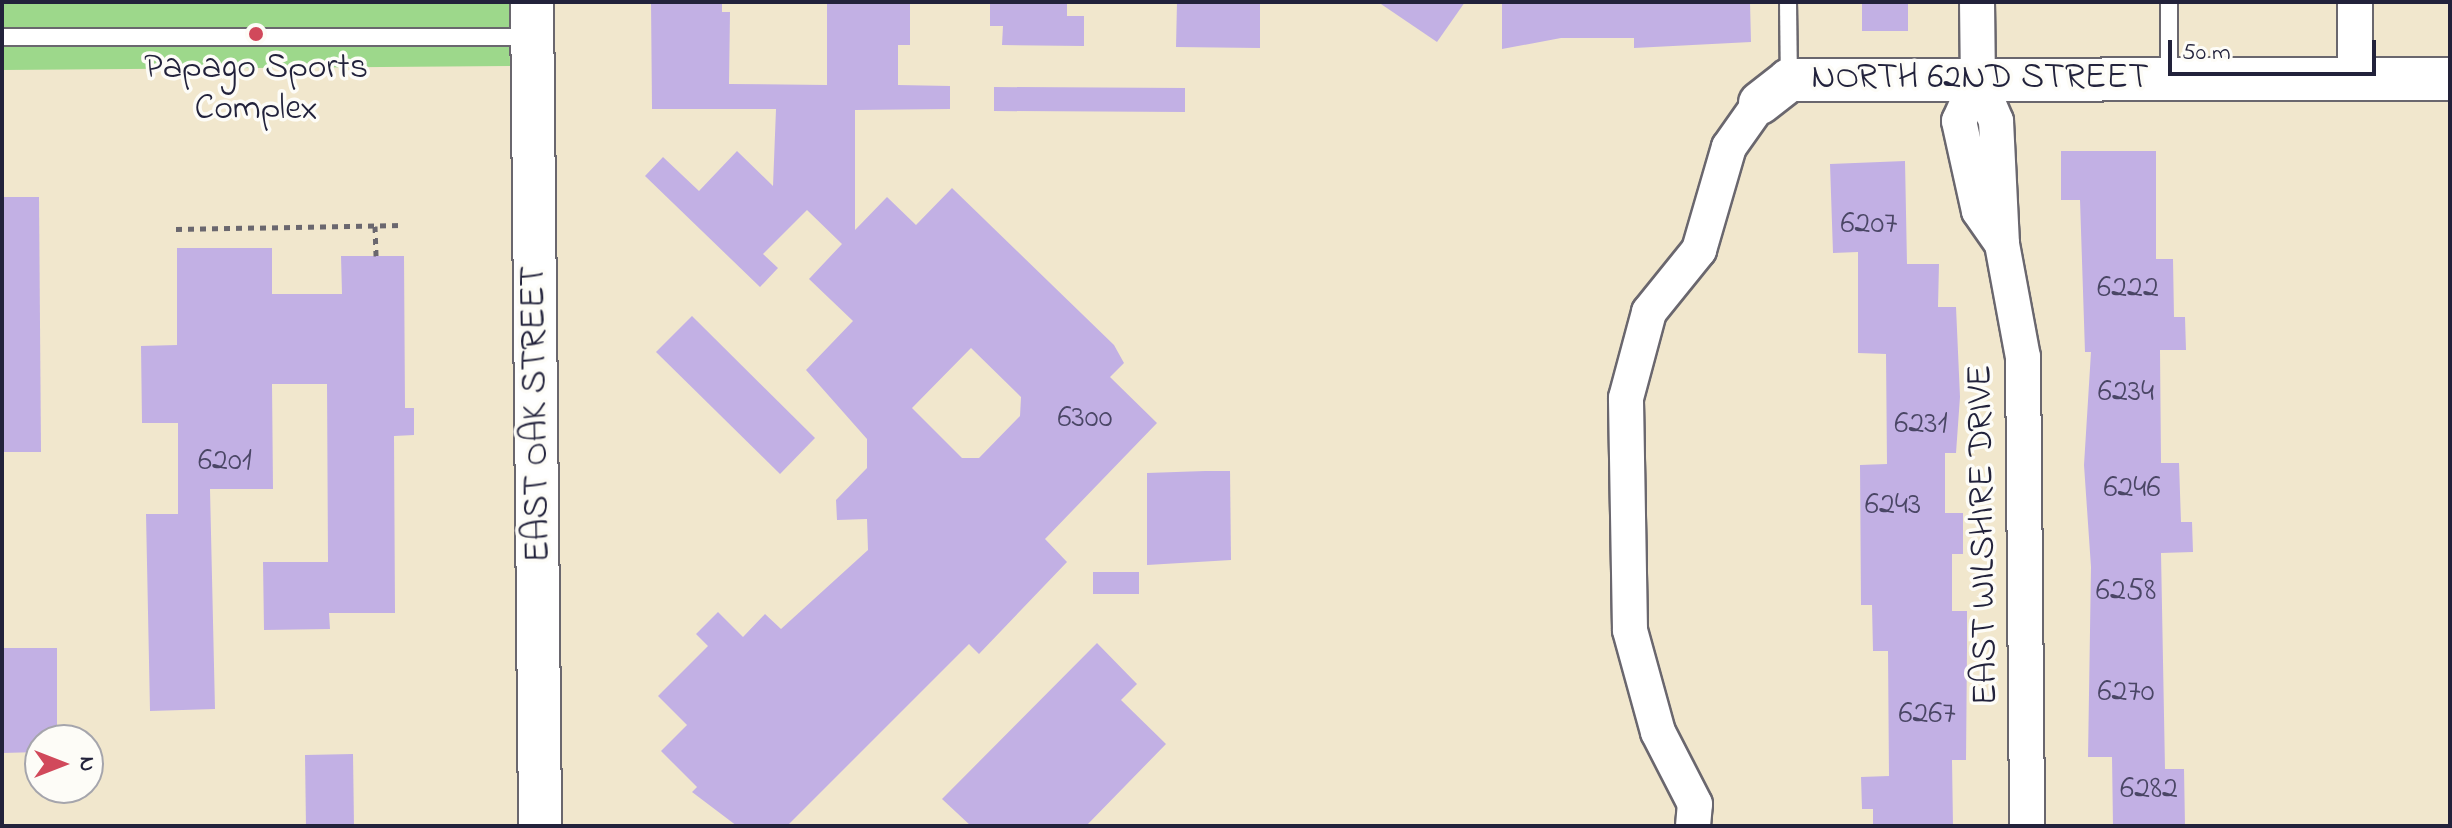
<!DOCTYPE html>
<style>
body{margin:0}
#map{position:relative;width:2452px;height:828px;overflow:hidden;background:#f1e7cd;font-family:"Indie Flower",sans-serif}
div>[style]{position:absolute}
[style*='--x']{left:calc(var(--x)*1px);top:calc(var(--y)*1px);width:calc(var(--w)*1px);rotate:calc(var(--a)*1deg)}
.green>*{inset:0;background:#9dd88b}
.building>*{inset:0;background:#c2b0e4}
.path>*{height:5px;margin-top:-2.5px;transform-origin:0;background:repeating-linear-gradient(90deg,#6a676e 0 6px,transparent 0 12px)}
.roads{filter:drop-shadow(2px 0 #6a676e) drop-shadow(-2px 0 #6a676e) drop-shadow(0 2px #6a676e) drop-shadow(0 -2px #6a676e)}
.service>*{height:16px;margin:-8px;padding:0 8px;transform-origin:8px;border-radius:8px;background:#fff}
.minor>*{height:34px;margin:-17px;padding:0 17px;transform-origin:17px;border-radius:17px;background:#fff}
.tertiary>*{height:42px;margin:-21px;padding:0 21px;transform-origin:21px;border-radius:21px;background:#fff}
.dots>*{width:22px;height:22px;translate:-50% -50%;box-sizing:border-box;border:4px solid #fdfcf7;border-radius:50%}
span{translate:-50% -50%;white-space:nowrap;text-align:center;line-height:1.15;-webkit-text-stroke:7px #fdfcf7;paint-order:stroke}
.number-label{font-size:32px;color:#4a4665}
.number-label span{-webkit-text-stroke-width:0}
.poi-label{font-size:36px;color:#22223b}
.street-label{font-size:36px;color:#22223b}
.frame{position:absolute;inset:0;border:4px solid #22223b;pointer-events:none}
.north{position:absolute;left:24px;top:724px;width:80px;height:80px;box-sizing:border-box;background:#fdfcf7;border:2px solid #a5a5ac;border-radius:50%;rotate:90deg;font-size:22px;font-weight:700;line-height:32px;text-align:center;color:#22223b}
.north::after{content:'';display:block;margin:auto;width:28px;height:36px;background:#d1495b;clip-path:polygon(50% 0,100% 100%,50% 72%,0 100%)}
.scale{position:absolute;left:2168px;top:40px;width:208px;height:36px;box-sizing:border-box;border:4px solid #22223b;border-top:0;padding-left:10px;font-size:24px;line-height:28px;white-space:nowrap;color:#22223b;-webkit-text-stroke:6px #fdfcf7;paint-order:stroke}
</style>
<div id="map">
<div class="green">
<div style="clip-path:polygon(2px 2px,509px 2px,510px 66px,2px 70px)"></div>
</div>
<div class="building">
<div style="clip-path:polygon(evenodd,651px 2px,722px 2px,722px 12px,730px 12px,729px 84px,827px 85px,827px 2px,910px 2px,910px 45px,898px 45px,898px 85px,950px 86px,950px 109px,855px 110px,855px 230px,887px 197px,916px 225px,952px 188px,1114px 345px,1124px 363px,1110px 377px,1157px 423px,1045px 539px,1067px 562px,979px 654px,969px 644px,787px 826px,737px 826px,692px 792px,697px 787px,661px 751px,687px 725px,658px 696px,708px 646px,696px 634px,718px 612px,743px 637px,765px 614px,781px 629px,868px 550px,867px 519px,837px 520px,836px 500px,867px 468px,867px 439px,806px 370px,853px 321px,809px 279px,842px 244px,807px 210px,763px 254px,778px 268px,760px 287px,645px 176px,663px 157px,699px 191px,737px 151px,773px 186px,776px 109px,652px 109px,651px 2px,971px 348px,1021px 397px,1020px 416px,979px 458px,962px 458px,912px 408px,971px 348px)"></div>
<div style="clip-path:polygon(990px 2px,1067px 2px,1067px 16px,1084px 16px,1084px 46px,1002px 45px,1003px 26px,990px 26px)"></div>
<div style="clip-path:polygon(1177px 2px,1260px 2px,1260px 48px,1176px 47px)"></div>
<div style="clip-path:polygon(1378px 2px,1465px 2px,1437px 42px)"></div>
<div style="clip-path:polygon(1502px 2px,1750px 2px,1751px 42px,1634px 48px,1634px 38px,1561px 38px,1502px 49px)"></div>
<div style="clip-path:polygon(1862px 2px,1908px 2px,1908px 31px,1862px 31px)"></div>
<div style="clip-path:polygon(994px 87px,1185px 88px,1185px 112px,994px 111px)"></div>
<div style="clip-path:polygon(2061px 151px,2156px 151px,2156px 259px,2173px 259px,2174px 317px,2185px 317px,2186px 350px,2160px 350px,2161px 463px,2179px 463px,2181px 522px,2192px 522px,2193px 552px,2161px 553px,2165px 769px,2184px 769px,2185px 826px,2113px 826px,2112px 757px,2088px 757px,2091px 567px,2084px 465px,2091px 352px,2085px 352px,2080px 200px,2061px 200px)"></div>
<div style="clip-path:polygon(1905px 161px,1907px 264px,1939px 264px,1938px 307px,1956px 307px,1960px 397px,1956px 453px,1945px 453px,1945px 513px,1963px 513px,1963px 554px,1952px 554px,1952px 611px,1967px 611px,1967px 650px,1966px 760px,1952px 760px,1953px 826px,1873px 826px,1873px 809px,1862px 809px,1861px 777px,1889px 776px,1888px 651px,1873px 651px,1872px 605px,1861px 605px,1860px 465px,1887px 464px,1886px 354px,1858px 353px,1858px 252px,1833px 253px,1830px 164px)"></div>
<div style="clip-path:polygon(2px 197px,39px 197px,41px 452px,2px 452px)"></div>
<div style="clip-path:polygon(177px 248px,272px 248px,272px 294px,342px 294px,341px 256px,404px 256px,405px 408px,414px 408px,414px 435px,394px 436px,395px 613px,329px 613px,330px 629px,264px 630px,263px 562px,328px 562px,327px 384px,272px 384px,273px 489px,210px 489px,215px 709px,150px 711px,146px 514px,178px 514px,178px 423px,142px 423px,141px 346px,177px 345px)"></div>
<div style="clip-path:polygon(692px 316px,815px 438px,780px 474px,656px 352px)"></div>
<div style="clip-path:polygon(1205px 471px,1230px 471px,1231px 560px,1147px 565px,1147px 473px)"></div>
<div style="clip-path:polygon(1093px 572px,1139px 572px,1139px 594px,1093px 594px)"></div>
<div style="clip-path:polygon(1097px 643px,1137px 684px,1121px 700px,1166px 744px,1086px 826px,971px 826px,942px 799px)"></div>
<div style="clip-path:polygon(2px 648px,57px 648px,57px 740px,40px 740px,40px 752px,2px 753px)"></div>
<div style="clip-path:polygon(353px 754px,354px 826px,306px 826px,305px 755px)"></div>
</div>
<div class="path">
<div style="--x:375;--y:226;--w:30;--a:88"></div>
<div style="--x:176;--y:229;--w:227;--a:-1"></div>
</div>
<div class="roads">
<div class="service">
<div style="--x:1788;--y:2;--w:78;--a:89.3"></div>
<div style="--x:2169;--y:2;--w:75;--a:90"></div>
<div style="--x:2;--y:37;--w:530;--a:0"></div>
</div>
<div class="minor">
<div style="--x:1977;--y:2;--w:77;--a:89.3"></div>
<div style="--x:1978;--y:79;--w:46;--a:66.8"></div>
<div style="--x:1996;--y:121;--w:123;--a:87.2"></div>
<div style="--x:2002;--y:244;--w:115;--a:79.5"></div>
<div style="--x:2023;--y:357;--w:469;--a:89.5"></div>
<div style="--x:2355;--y:2;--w:76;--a:90"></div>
<div style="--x:1978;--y:79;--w:46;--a:114.3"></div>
<div style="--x:1959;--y:121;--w:92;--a:77.5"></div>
<div style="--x:1979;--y:211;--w:40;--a:55.1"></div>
<div style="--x:1693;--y:826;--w:22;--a:-85"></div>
<div style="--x:1695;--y:804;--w:81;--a:-117.2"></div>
<div style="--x:1658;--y:732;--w:106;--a:-105.4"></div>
<div style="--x:1630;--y:630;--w:232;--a:-91"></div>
<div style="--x:1626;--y:398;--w:89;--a:-75"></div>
<div style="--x:1649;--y:312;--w:80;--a:-51.1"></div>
<div style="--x:1699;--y:250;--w:107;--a:-73.8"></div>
<div style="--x:1729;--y:147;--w:54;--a:-54.8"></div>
</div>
<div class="tertiary">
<div style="--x:532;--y:2;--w:824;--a:89.44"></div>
<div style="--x:1760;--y:103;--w:37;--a:-38"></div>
<div style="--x:1789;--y:80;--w:661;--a:-0.09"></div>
</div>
</div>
<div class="dots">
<div style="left:256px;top:34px;background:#d1495b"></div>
</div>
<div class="number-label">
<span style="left:1869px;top:225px">6207</span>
<span style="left:2128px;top:289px">6222</span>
<span style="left:2126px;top:393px">6234</span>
<span style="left:1085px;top:419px">6300</span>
<span style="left:1921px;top:425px">6231</span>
<span style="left:225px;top:462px">6201</span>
<span style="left:2132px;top:489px">6246</span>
<span style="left:1893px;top:506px">6243</span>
<span style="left:2126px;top:592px">6258</span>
<span style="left:2126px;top:693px">6270</span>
<span style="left:1927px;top:715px">6267</span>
<span style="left:2149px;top:790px">6282</span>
</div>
<div class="poi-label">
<span style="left:256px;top:89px">Papago Sports<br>Complex</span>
</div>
<div class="street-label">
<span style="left:1980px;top:79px">NORTH 62ND STREET</span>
<span style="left:537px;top:414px;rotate:-91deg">EAST OAK STREET</span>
<span style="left:1984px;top:535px;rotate:-91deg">EAST WILSHIRE DRIVE</span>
</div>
<div class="frame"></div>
<div class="north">N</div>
<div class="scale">50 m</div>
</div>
